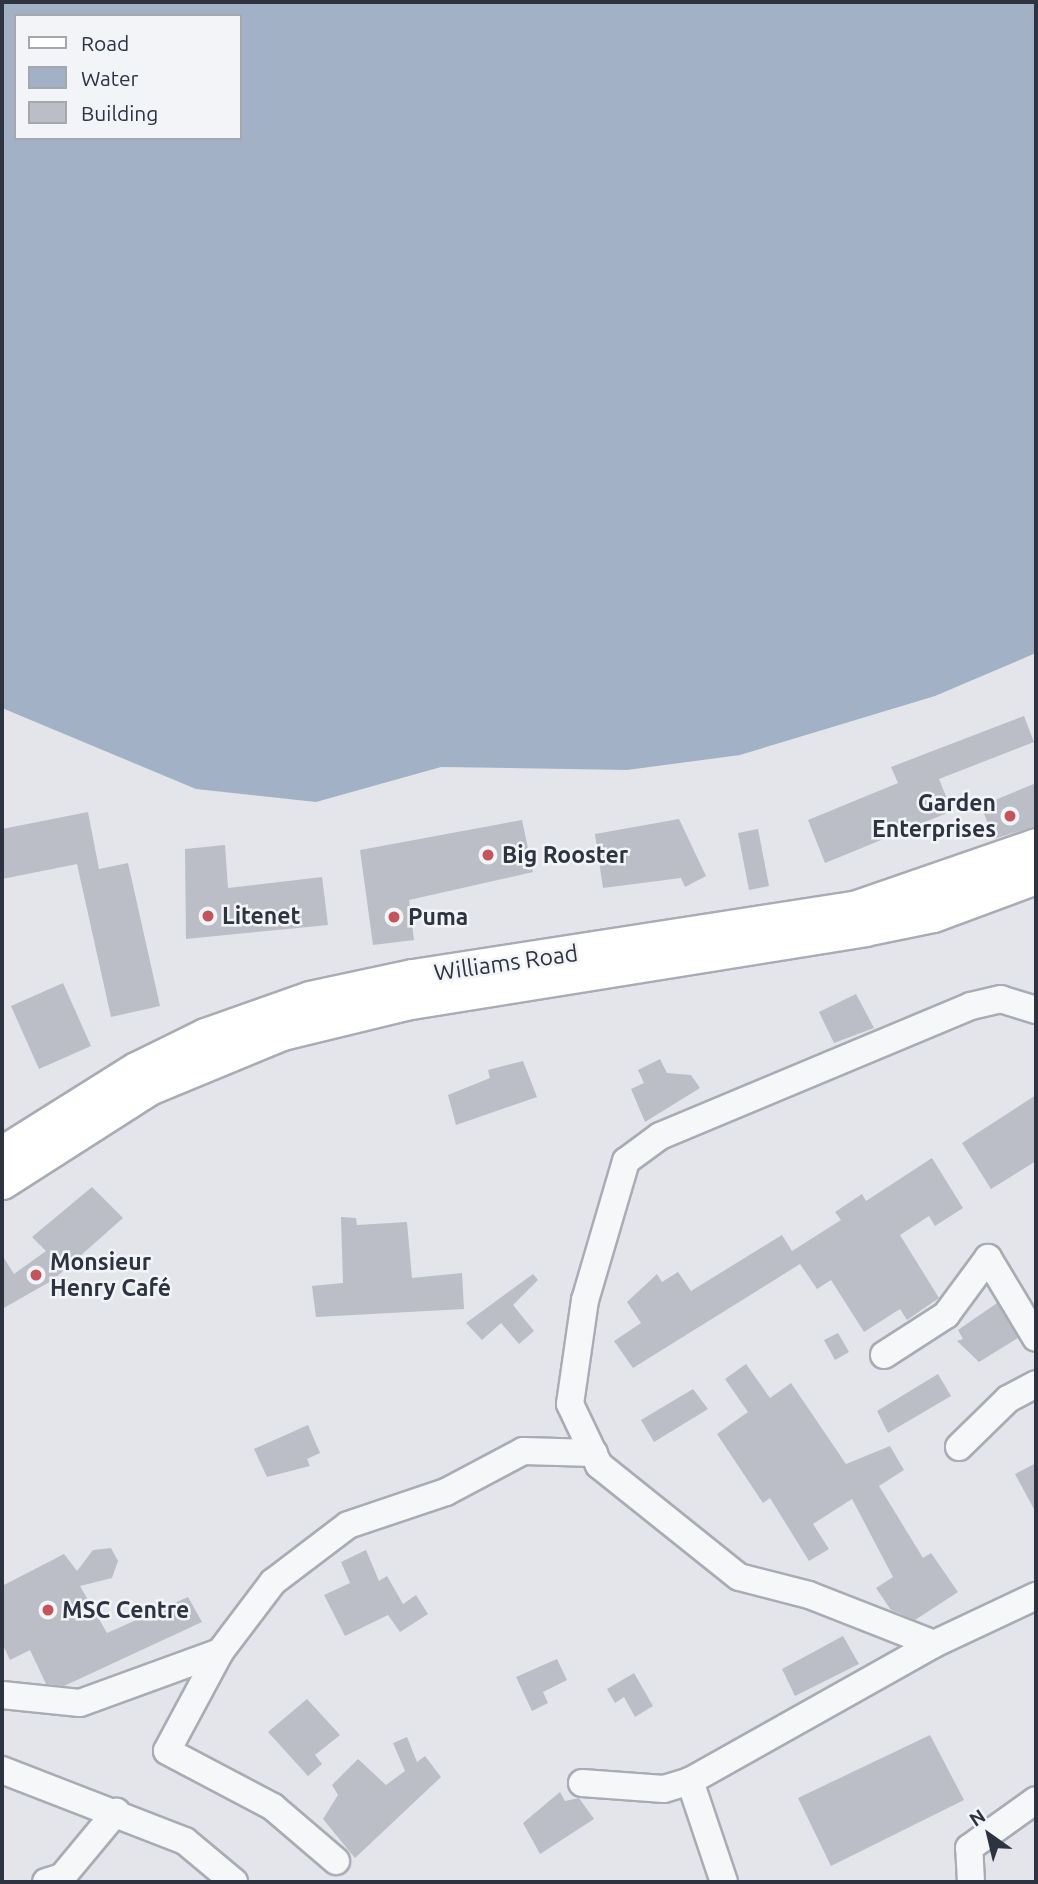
<!DOCTYPE html>
<meta charset="utf-8">
<style>
body{margin:0}
#map{position:relative;width:1038px;height:1884px;overflow:hidden;background:#e3e5ea;font-family:Ubuntu,sans-serif}
div>[style]{position:absolute}
[style*='--x']{left:calc(var(--x)*1px);top:calc(var(--y)*1px);width:calc(var(--w)*1px);rotate:calc(var(--a)*1deg)}
.water>*{inset:0;background:#a2b1c6}
.building>*{inset:0;background:#bbbec6}
.roads{filter:drop-shadow(2px 0 #a9acb4) drop-shadow(-2px 0 #a9acb4) drop-shadow(0 2px #a9acb4) drop-shadow(0 -2px #a9acb4)}
.minor>*{height:26px;margin:-13px;padding:0 13px;transform-origin:13px;border-radius:13px;background:#f6f7f9}
.major>*{height:33px;margin:-16.5px;padding:0 16.5px;transform-origin:16.5px;border-radius:16.5px;background:#fff}
.dots>*{width:19px;height:19px;translate:-50% -50%;box-sizing:border-box;border:4px solid #f3f4f7;border-radius:50%}
span{translate:-50% -50%;white-space:nowrap;text-align:center;line-height:1.15;-webkit-text-stroke:5px #f3f4f7;paint-order:stroke}
.poi-label{font-size:23px;color:#2d3341;font-weight:700}
.right{translate:-100% -50%;text-align:right}
.left{translate:0 -50%;text-align:left}
.street-label{font-size:23px;color:#2d3341}
.frame{position:absolute;inset:0;border:4px solid #2d3341;pointer-events:none}
.legend{position:absolute;left:14px;top:14px;width:228px;height:126px;box-sizing:border-box;background:#f3f4f7;border:2px solid #a4a7ae;margin:0;padding:9px 12px;list-style:none;font-size:21px;color:#2d3341}
.legend li{display:flex;align-items:center;gap:14px;height:35px}
.legend b{width:35px;border:2px solid #a4a7ae}
.north{position:absolute;left:954px;top:1800px;width:70px;height:70px;-webkit-text-stroke:5px #f3f4f7;paint-order:stroke;rotate:326deg;font-size:19px;font-weight:700;line-height:28px;text-align:center;color:#2d3341}
.north::after{content:'';display:block;margin:auto;width:24px;height:32px;background:#2d3341;clip-path:polygon(50% 0,100% 100%,50% 72%,0 100%)}
</style>
<div id="map">
<div class="water">
<div style="clip-path:polygon(evenodd,2px 2px,1036px 2px,1036px 653px,935px 696px,740px 755px,627px 770px,441px 767px,316px 802px,196px 789px,2px 708px,2px 2px,16px 16px,240px 16px,240px 138px,16px 138px,16px 16px)"></div>
</div>
<div class="building">
<div style="clip-path:polygon(1024px 716px,1034px 742px,939px 779px,952px 811px,825px 863px,808px 820px,898px 783px,891px 767px)"></div>
<div style="clip-path:polygon(1036px 783px,1036px 826px,994px 839px,981px 806px)"></div>
<div style="clip-path:polygon(88px 812px,99px 869px,128px 863px,160px 1006px,111px 1017px,77px 864px,2px 879px,2px 829px)"></div>
<div style="clip-path:polygon(679px 819px,706px 876px,685px 887px,681px 878px,603px 888px,595px 834px)"></div>
<div style="clip-path:polygon(522px 820px,533px 872px,409px 900px,414px 940px,373px 945px,360px 850px)"></div>
<div style="clip-path:polygon(758px 829px,769px 886px,749px 890px,738px 833px)"></div>
<div style="clip-path:polygon(225px 845px,228px 888px,322px 877px,328px 925px,186px 939px,185px 849px)"></div>
<div style="clip-path:polygon(63px 983px,91px 1046px,39px 1069px,11px 1006px)"></div>
<div style="clip-path:polygon(856px 994px,874px 1028px,834px 1043px,819px 1012px)"></div>
<div style="clip-path:polygon(660px 1059px,667px 1073px,691px 1075px,700px 1088px,645px 1122px,631px 1089px,644px 1083px,638px 1070px)"></div>
<div style="clip-path:polygon(523px 1061px,537px 1097px,456px 1125px,448px 1095px,490px 1078px,488px 1070px)"></div>
<div style="clip-path:polygon(1036px 1095px,1036px 1161px,991px 1189px,962px 1143px)"></div>
<div style="clip-path:polygon(932px 1158px,963px 1208px,935px 1226px,929px 1216px,900px 1235px,939px 1298px,907px 1320px,900px 1309px,864px 1332px,831px 1280px,817px 1289px,800px 1264px,633px 1368px,614px 1341px,641px 1323px,627px 1302px,657px 1274px,662px 1282px,678px 1272px,691px 1291px,782px 1235px,792px 1251px,841px 1220px,835px 1212px,862px 1194px,866px 1201px)"></div>
<div style="clip-path:polygon(92px 1187px,123px 1218px,53px 1280px,2px 1309px,2px 1255px,14px 1274px,46px 1251px,32px 1237px)"></div>
<div style="clip-path:polygon(341px 1217px,356px 1218px,357px 1225px,407px 1222px,412px 1278px,462px 1273px,464px 1309px,316px 1317px,312px 1286px,343px 1283px)"></div>
<div style="clip-path:polygon(533px 1274px,538px 1280px,513px 1305px,534px 1331px,519px 1344px,501px 1323px,482px 1340px,466px 1323px)"></div>
<div style="clip-path:polygon(997px 1303px,1018px 1338px,979px 1362px,957px 1341px,963px 1339px,958px 1330px)"></div>
<div style="clip-path:polygon(838px 1333px,849px 1352px,835px 1360px,824px 1340px)"></div>
<div style="clip-path:polygon(746px 1364px,770px 1398px,791px 1383px,846px 1464px,890px 1446px,904px 1470px,879px 1486px,923px 1558px,931px 1553px,958px 1592px,915px 1620px,891px 1610px,876px 1588px,893px 1577px,852px 1499px,813px 1524px,829px 1549px,809px 1561px,770px 1498px,763px 1503px,717px 1434px,748px 1412px,725px 1379px)"></div>
<div style="clip-path:polygon(938px 1374px,951px 1396px,888px 1433px,877px 1411px)"></div>
<div style="clip-path:polygon(693px 1389px,708px 1409px,654px 1442px,641px 1420px)"></div>
<div style="clip-path:polygon(308px 1425px,320px 1453px,307px 1459px,310px 1466px,267px 1477px,254px 1449px)"></div>
<div style="clip-path:polygon(1036px 1463px,1036px 1513px,1015px 1474px)"></div>
<div style="clip-path:polygon(111px 1548px,118px 1561px,112px 1578px,80px 1586px,107px 1633px,188px 1597px,202px 1622px,64px 1686px,46px 1684px,30px 1650px,10px 1660px,2px 1643px,2px 1586px,64px 1554px,77px 1571px,93px 1550px)"></div>
<div style="clip-path:polygon(366px 1550px,379px 1581px,387px 1576px,403px 1604px,416px 1595px,428px 1614px,400px 1632px,388px 1615px,345px 1636px,324px 1595px,350px 1583px,341px 1562px)"></div>
<div style="clip-path:polygon(843px 1636px,859px 1664px,795px 1696px,782px 1669px)"></div>
<div style="clip-path:polygon(557px 1659px,567px 1680px,543px 1692px,548px 1703px,532px 1711px,516px 1677px)"></div>
<div style="clip-path:polygon(634px 1673px,653px 1706px,635px 1717px,624px 1697px,615px 1703px,607px 1689px)"></div>
<div style="clip-path:polygon(307px 1699px,340px 1735px,315px 1755px,322px 1764px,308px 1776px,268px 1732px)"></div>
<div style="clip-path:polygon(930px 1735px,964px 1800px,831px 1866px,798px 1798px)"></div>
<div style="clip-path:polygon(407px 1737px,417px 1762px,425px 1756px,441px 1777px,355px 1858px,323px 1819px,338px 1795px,332px 1785px,358px 1759px,386px 1785px,405px 1771px,393px 1743px)"></div>
<div style="clip-path:polygon(560px 1792px,565px 1801px,579px 1798px,594px 1819px,540px 1854px,523px 1823px)"></div>
</div>
<div class="roads">
<div class="minor">
<div style="--x:1036;--y:1010;--w:37;--a:-163"></div>
<div style="--x:1001;--y:999;--w:31;--a:167"></div>
<div style="--x:971;--y:1006;--w:337;--a:157.3"></div>
<div style="--x:660;--y:1136;--w:42;--a:143.7"></div>
<div style="--x:626;--y:1161;--w:145;--a:106.4"></div>
<div style="--x:585;--y:1300;--w:105;--a:98.2"></div>
<div style="--x:570;--y:1404;--w:68;--a:64.6"></div>
<div style="--x:599;--y:1465;--w:179;--a:38.7"></div>
<div style="--x:739;--y:1577;--w:72;--a:14.4"></div>
<div style="--x:809;--y:1595;--w:134;--a:21.4"></div>
<div style="--x:934;--y:1644;--w:113;--a:-25.2"></div>
<div style="--x:884;--y:1355;--w:74;--a:-32.8"></div>
<div style="--x:946;--y:1315;--w:71;--a:-53.6"></div>
<div style="--x:988;--y:1258;--w:93;--a:59"></div>
<div style="--x:959;--y:1447;--w:69;--a:-44.4"></div>
<div style="--x:1008;--y:1399;--w:32;--a:-28"></div>
<div style="--x:220;--y:1652;--w:112;--a:118.2"></div>
<div style="--x:167;--y:1751;--w:120;--a:27.8"></div>
<div style="--x:273;--y:1807;--w:83;--a:40.6"></div>
<div style="--x:2;--y:1695;--w:78;--a:5.9"></div>
<div style="--x:80;--y:1703;--w:149;--a:-20"></div>
<div style="--x:220;--y:1652;--w:88;--a:-52.9"></div>
<div style="--x:273;--y:1582;--w:94;--a:-37.2"></div>
<div style="--x:348;--y:1525;--w:103;--a:-18.6"></div>
<div style="--x:446;--y:1492;--w:87;--a:-28"></div>
<div style="--x:523;--y:1451;--w:71;--a:1.6"></div>
<div style="--x:2;--y:1770;--w:196;--a:21.2"></div>
<div style="--x:185;--y:1841;--w:64;--a:39.9"></div>
<div style="--x:582;--y:1783;--w:82;--a:4.2"></div>
<div style="--x:664;--y:1789;--w:27;--a:-17"></div>
<div style="--x:46;--y:1882;--w:17;--a:-17"></div>
<div style="--x:62;--y:1877;--w:85;--a:-50.3"></div>
<div style="--x:724;--y:1882;--w:107;--a:-108.6"></div>
<div style="--x:690;--y:1781;--w:280;--a:-29.3"></div>
<div style="--x:971;--y:1882;--w:34;--a:-93"></div>
<div style="--x:969;--y:1848;--w:82;--a:-35.6"></div>
</div>
<div class="major">
<div style="--x:2;--y:1153;--w:158;--a:-32.1"></div>
<div style="--x:136;--y:1069;--w:77;--a:-26.2"></div>
<div style="--x:205;--y:1035;--w:111;--a:-19.4"></div>
<div style="--x:310;--y:998;--w:105;--a:-12.1"></div>
<div style="--x:413;--y:976;--w:449;--a:-8.8"></div>
<div style="--x:857;--y:907;--w:189;--a:-19.1"></div>
<div style="--x:2;--y:1182;--w:174;--a:-32.6"></div>
<div style="--x:149;--y:1088;--w:144;--a:-22.5"></div>
<div style="--x:282;--y:1033;--w:132;--a:-13.6"></div>
<div style="--x:410;--y:1002;--w:460;--a:-9.1"></div>
<div style="--x:864;--y:929;--w:70;--a:-11.5"></div>
<div style="--x:933;--y:915;--w:110;--a:-20.3"></div>
</div>
</div>
<div class="dots">
<div style="left:1010px;top:816px;background:#c2565e"></div>
<div style="left:488px;top:855px;background:#c2565e"></div>
<div style="left:208px;top:916px;background:#c2565e"></div>
<div style="left:394px;top:917px;background:#c2565e"></div>
<div style="left:36px;top:1275px;background:#c2565e"></div>
<div style="left:48px;top:1610px;background:#c2565e"></div>
</div>
<div class="poi-label">
<span class="right" style="left:996px;top:816px">Garden<br>Enterprises</span>
<span class="left" style="left:502px;top:855px">Big Rooster</span>
<span class="left" style="left:222px;top:916px">Litenet</span>
<span class="left" style="left:408px;top:917px">Puma</span>
<span class="left" style="left:50px;top:1275px">Monsieur<br>Henry Café</span>
<span class="left" style="left:62px;top:1610px">MSC Centre</span>
</div>
<div class="street-label">
<span style="left:506px;top:963px;rotate:-8deg">Williams Road</span>
</div>
<div class="frame"></div>
<ul class="legend">
<li><b style="height:9px;background:#fff"></b>Road</li>
<li><b style="height:19px;background:#a2b1c6"></b>Water</li>
<li><b style="height:19px;background:#bbbec6"></b>Building</li>
</ul>
<div class="north">N</div>
</div>
